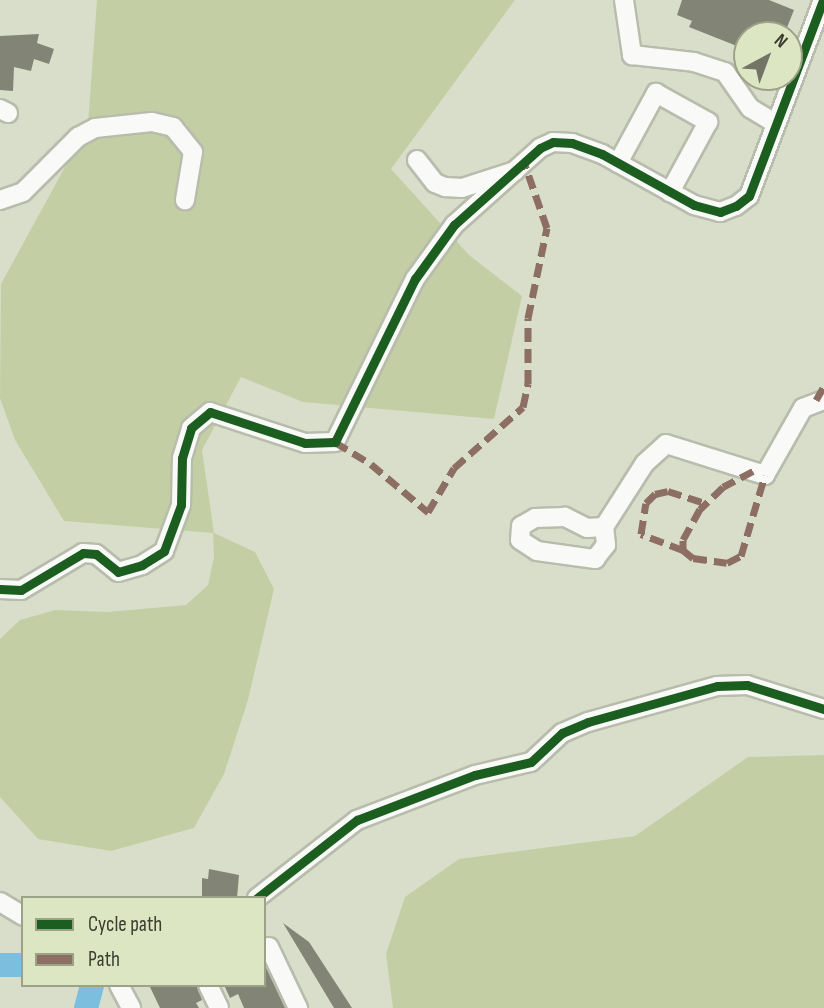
<!DOCTYPE html>
<style>
body{margin:0}
#map{position:relative;width:824px;height:1008px;overflow:hidden;background:#d9deca;font-family:"Sofia Sans Condensed",sans-serif}
div>[style]{position:absolute}
[style*='--x']{left:calc(var(--x)*1px);top:calc(var(--y)*1px);width:calc(var(--w)*1px);rotate:calc(var(--a)*1deg)}
.green>*{inset:0;background:#c4cea4}
.river>*{height:24px;margin:-12px;padding:0 12px;transform-origin:12px;border-radius:12px;background:#7cbede}
.building>*{inset:0;background:#828576}
.roads{filter:drop-shadow(2px 0 #b8bcac) drop-shadow(-2px 0 #b8bcac) drop-shadow(0 2px #b8bcac) drop-shadow(0 -2px #b8bcac)}
.minor>*{height:18px;margin:-9px;padding:0 9px;transform-origin:9px;border-radius:9px;background:#f9faf7}
.quiet>*{height:7px;margin-top:-3.5px;transform-origin:0;background:repeating-linear-gradient(90deg,#8d6e63 0 14px,transparent 0 21px)}
.cycleway>*{height:9px;margin:-4.5px;padding:0 4.5px;transform-origin:4.5px;border-radius:4.5px;background:#1b5e20}
span{translate:-50% -50%;white-space:nowrap;text-align:center;line-height:1.15;-webkit-text-stroke:7px #dde6c2;paint-order:stroke}
.legend{position:absolute;left:21px;top:896px;width:245px;height:91px;box-sizing:border-box;background:#dde6c2;border:2px solid #9ca287;margin:0;padding:9px 12px;list-style:none;font-size:21px;color:#3a3d2f}
.legend li{display:flex;align-items:center;gap:14px;height:35px}
.legend b{width:35px;border:2px solid #9ca287}
.north{position:absolute;left:733px;top:21px;width:70px;height:70px;box-sizing:border-box;background:#dde6c2;border:2px solid #9ca287;border-radius:50%;rotate:41deg;font-size:19px;font-weight:700;line-height:28px;text-align:center;color:#3a3d2f}
.north::after{content:'';display:block;margin:auto;width:24px;height:32px;background:#727565;clip-path:polygon(50% 0,100% 100%,50% 72%,0 100%)}
</style>
<div id="map">
<div class="green">
<div style="clip-path:polygon(97px 0,515px 0,391px 169px,469px 255px,522px 296px,494px 419px,303px 402px,241px 377px,202px 450px,214px 533px,255px 552px,274px 589px,248px 700px,224px 774px,194px 828px,111px 851px,38px 839px,0 797px,0 639px,20px 620px,55px 610px,108px 612px,186px 605px,208px 585px,214px 557px,213px 533px,64px 521px,15px 440px,0 398px,1px 284px,88px 125px)"></div>
<div style="clip-path:polygon(824px 755px,824px 1008px,393px 1008px,386px 954px,405px 897px,459px 859px,635px 836px,748px 757px)"></div>
</div>
<div class="river">
<div style="--x:0;--y:965;--w:23;--a:0"></div>
<div style="--x:86;--y:1008;--w:24;--a:-75"></div>
</div>
<div class="building">
<div style="clip-path:polygon(682px 0,769px 0,794px 10px,784px 35px,747px 35px,747px 50px,689px 27px,692px 21px,677px 15px)"></div>
<div style="clip-path:polygon(39px 34px,37px 43px,54px 49px,49px 64px,34px 59px,31px 71px,14px 67px,13px 91px,0 90px,0 36px)"></div>
<div style="clip-path:polygon(209px 869px,239px 875px,237px 898px,202px 898px,202px 878px,208px 879px)"></div>
<div style="clip-path:polygon(283px 923px,309px 942px,352px 1008px,334px 1008px)"></div>
<div style="clip-path:polygon(264px 963px,285px 1008px,244px 1008px,238px 994px,230px 998px,224px 985px,264px 985px)"></div>
<div style="clip-path:polygon(149px 985px,197px 985px,202px 1000px,196px 1003px,199px 1008px,160px 1008px)"></div>
</div>
<div class="roads">
<div class="minor">
<div style="--x:624;--y:0;--w:56;--a:81.7"></div>
<div style="--x:632;--y:55;--w:62;--a:6.4"></div>
<div style="--x:694;--y:62;--w:33;--a:18"></div>
<div style="--x:725;--y:72;--w:44;--a:55.2"></div>
<div style="--x:750;--y:108;--w:29;--a:31"></div>
<div style="--x:0;--y:109;--w:9;--a:27"></div>
<div style="--x:417;--y:160;--w:29;--a:52"></div>
<div style="--x:435;--y:183;--w:11;--a:22"></div>
<div style="--x:445;--y:187;--w:17;--a:3"></div>
<div style="--x:462;--y:188;--w:56;--a:-17.8"></div>
<div style="--x:618;--y:163;--w:80;--a:-61.5"></div>
<div style="--x:656;--y:93;--w:60;--a:29.1"></div>
<div style="--x:708;--y:122;--w:80;--a:118.5"></div>
<div style="--x:0;--y:200;--w:24;--a:-19"></div>
<div style="--x:23;--y:192;--w:78;--a:-45"></div>
<div style="--x:78;--y:137;--w:19;--a:-28"></div>
<div style="--x:95;--y:128;--w:57;--a:-6"></div>
<div style="--x:152;--y:122;--w:22;--a:13"></div>
<div style="--x:173;--y:127;--w:32;--a:51"></div>
<div style="--x:193;--y:152;--w:49;--a:99.5"></div>
<div style="--x:604;--y:527;--w:17;--a:177"></div>
<div style="--x:587;--y:528;--w:25;--a:-153"></div>
<div style="--x:565;--y:517;--w:30;--a:178"></div>
<div style="--x:535;--y:518;--w:16;--a:150"></div>
<div style="--x:521;--y:526;--w:14;--a:94"></div>
<div style="--x:520;--y:540;--w:20;--a:33"></div>
<div style="--x:537;--y:551;--w:59;--a:7.9"></div>
<div style="--x:595;--y:559;--w:18;--a:-52"></div>
<div style="--x:606;--y:545;--w:18;--a:-96"></div>
<div style="--x:604;--y:527;--w:76;--a:-57.4"></div>
<div style="--x:645;--y:463;--w:28;--a:-42"></div>
<div style="--x:666;--y:444;--w:104;--a:17.4"></div>
<div style="--x:765;--y:475;--w:77;--a:-60.4"></div>
<div style="--x:803;--y:408;--w:22;--a:-21"></div>
<div style="--x:0;--y:589;--w:21;--a:3"></div>
<div style="--x:21;--y:590;--w:72;--a:-30.8"></div>
<div style="--x:83;--y:553;--w:13;--a:4"></div>
<div style="--x:96;--y:554;--w:28;--a:39"></div>
<div style="--x:118;--y:572;--w:25;--a:-16"></div>
<div style="--x:142;--y:565;--w:26;--a:-32"></div>
<div style="--x:164;--y:551;--w:49;--a:-69.7"></div>
<div style="--x:181;--y:505;--w:47;--a:-88.8"></div>
<div style="--x:182;--y:458;--w:31;--a:-73"></div>
<div style="--x:191;--y:428;--w:25;--a:-40"></div>
<div style="--x:210;--y:412;--w:100;--a:18.1"></div>
<div style="--x:305;--y:443;--w:30;--a:-2"></div>
<div style="--x:335;--y:442;--w:182;--a:-63.9"></div>
<div style="--x:415;--y:279;--w:67;--a:-54.2"></div>
<div style="--x:454;--y:225;--w:115;--a:-41.8"></div>
<div style="--x:540;--y:148;--w:14;--a:-25"></div>
<div style="--x:553;--y:142;--w:19;--a:3"></div>
<div style="--x:572;--y:143;--w:32;--a:20"></div>
<div style="--x:602;--y:154;--w:105;--a:29"></div>
<div style="--x:694;--y:205;--w:27;--a:15"></div>
<div style="--x:720;--y:212;--w:17;--a:-21"></div>
<div style="--x:736;--y:206;--w:16;--a:-38"></div>
<div style="--x:749;--y:196;--w:210;--a:-69.3"></div>
<div style="--x:257;--y:898;--w:127;--a:-38"></div>
<div style="--x:357;--y:820;--w:126;--a:-20.9"></div>
<div style="--x:475;--y:775;--w:57;--a:-13.1"></div>
<div style="--x:531;--y:762;--w:42;--a:-43.1"></div>
<div style="--x:562;--y:733;--w:28;--a:-23"></div>
<div style="--x:588;--y:722;--w:134;--a:-15.6"></div>
<div style="--x:717;--y:686;--w:30;--a:-2"></div>
<div style="--x:747;--y:685;--w:81;--a:17.3"></div>
<div style="--x:0;--y:902;--w:27;--a:31"></div>
<div style="--x:269;--y:947;--w:68;--a:64.6"></div>
<div style="--x:119;--y:985;--w:26;--a:62"></div>
<div style="--x:208;--y:985;--w:25;--a:64"></div>
</div>
</div>
<div class="quiet">
<div style="--x:816;--y:400;--w:16;--a:-60"></div>
<div style="--x:335;--y:442;--w:42;--a:31.4"></div>
<div style="--x:371;--y:464;--w:75;--a:40.1"></div>
<div style="--x:428;--y:512;--w:51;--a:-59.4"></div>
<div style="--x:454;--y:468;--w:92;--a:-41.5"></div>
<div style="--x:523;--y:407;--w:24;--a:-78"></div>
<div style="--x:528;--y:384;--w:66;--a:-90"></div>
<div style="--x:528;--y:318;--w:92;--a:-78.1"></div>
<div style="--x:547;--y:228;--w:67;--a:-109.2"></div>
<div style="--x:753;--y:471;--w:34;--a:152"></div>
<div style="--x:723;--y:487;--w:32;--a:136"></div>
<div style="--x:700;--y:509;--w:35;--a:119"></div>
<div style="--x:683;--y:540;--w:10;--a:90"></div>
<div style="--x:683;--y:550;--w:13;--a:39"></div>
<div style="--x:693;--y:558;--w:34;--a:8"></div>
<div style="--x:727;--y:563;--w:16;--a:-27"></div>
<div style="--x:741;--y:556;--w:84;--a:-73.5"></div>
<div style="--x:683;--y:550;--w:45;--a:-159.1"></div>
<div style="--x:641;--y:534;--w:31;--a:-81"></div>
<div style="--x:646;--y:503;--w:13;--a:-45"></div>
<div style="--x:655;--y:494;--w:13;--a:-13"></div>
<div style="--x:668;--y:491;--w:40;--a:18"></div>
</div>
<div class="cycleway">
<div style="--x:0;--y:589;--w:21;--a:3"></div>
<div style="--x:21;--y:590;--w:72;--a:-30.8"></div>
<div style="--x:83;--y:553;--w:13;--a:4"></div>
<div style="--x:96;--y:554;--w:28;--a:39"></div>
<div style="--x:118;--y:572;--w:25;--a:-16"></div>
<div style="--x:142;--y:565;--w:26;--a:-32"></div>
<div style="--x:164;--y:551;--w:49;--a:-69.7"></div>
<div style="--x:181;--y:505;--w:47;--a:-88.8"></div>
<div style="--x:182;--y:458;--w:31;--a:-73"></div>
<div style="--x:191;--y:428;--w:25;--a:-40"></div>
<div style="--x:210;--y:412;--w:100;--a:18.1"></div>
<div style="--x:305;--y:443;--w:30;--a:-2"></div>
<div style="--x:335;--y:442;--w:182;--a:-63.9"></div>
<div style="--x:415;--y:279;--w:67;--a:-54.2"></div>
<div style="--x:454;--y:225;--w:115;--a:-41.8"></div>
<div style="--x:540;--y:148;--w:14;--a:-25"></div>
<div style="--x:553;--y:142;--w:19;--a:3"></div>
<div style="--x:572;--y:143;--w:32;--a:20"></div>
<div style="--x:602;--y:154;--w:105;--a:29"></div>
<div style="--x:694;--y:205;--w:27;--a:15"></div>
<div style="--x:720;--y:212;--w:17;--a:-21"></div>
<div style="--x:736;--y:206;--w:16;--a:-38"></div>
<div style="--x:749;--y:196;--w:210;--a:-69.3"></div>
<div style="--x:257;--y:898;--w:127;--a:-38"></div>
<div style="--x:357;--y:820;--w:126;--a:-20.9"></div>
<div style="--x:475;--y:775;--w:57;--a:-13.1"></div>
<div style="--x:531;--y:762;--w:42;--a:-43.1"></div>
<div style="--x:562;--y:733;--w:28;--a:-23"></div>
<div style="--x:588;--y:722;--w:134;--a:-15.6"></div>
<div style="--x:717;--y:686;--w:30;--a:-2"></div>
<div style="--x:747;--y:685;--w:81;--a:17.3"></div>
</div>
<ul class="legend">
<li><b style="height:9px;background:#1b5e20"></b>Cycle path</li>
<li><b style="height:9px;background:#8d6e63"></b>Path</li>
</ul>
<div class="north">N</div>
</div>
